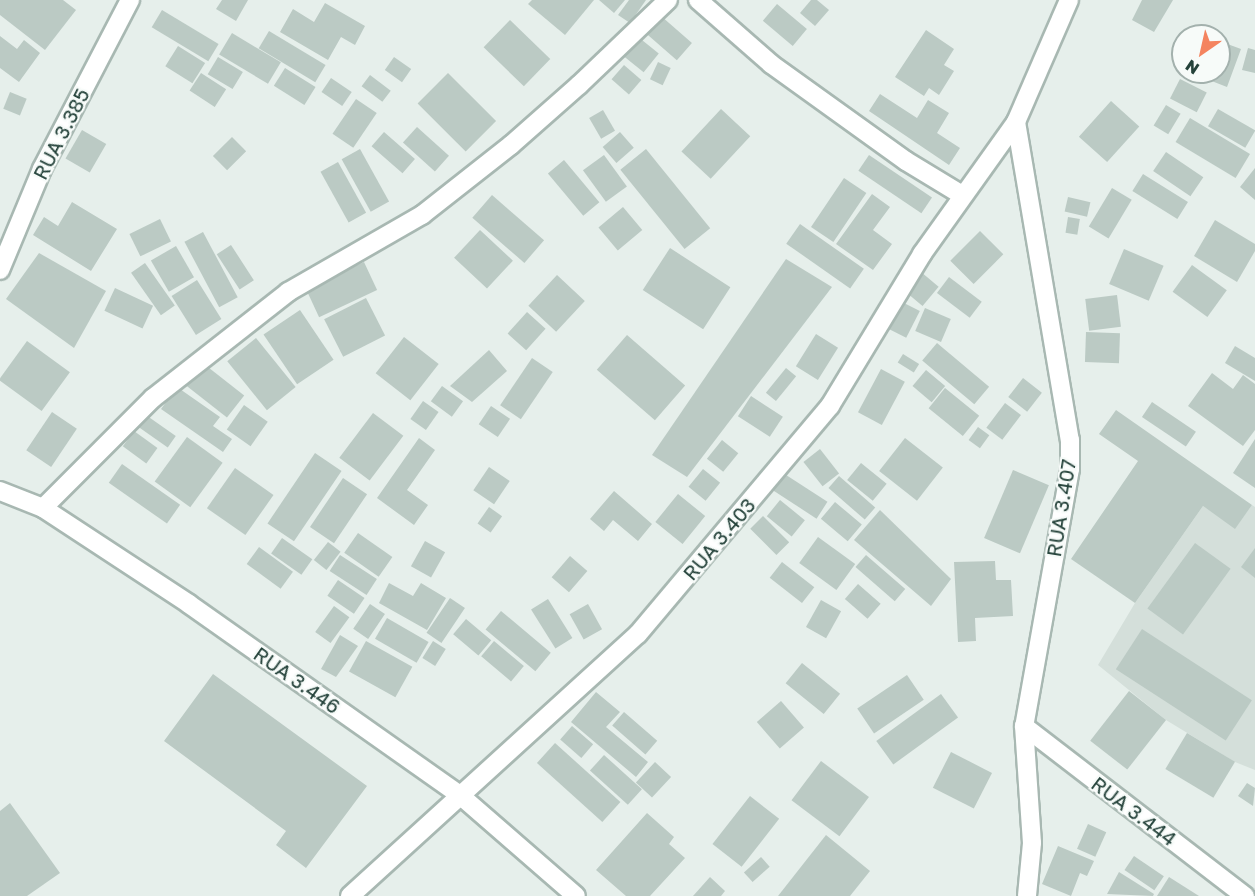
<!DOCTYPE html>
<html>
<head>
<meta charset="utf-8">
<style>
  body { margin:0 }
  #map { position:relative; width:1255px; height:896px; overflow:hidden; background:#e6efeb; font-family:"Golos Text",sans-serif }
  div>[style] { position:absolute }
  .built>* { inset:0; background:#d4dfda }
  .building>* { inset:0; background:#bbcac4; transform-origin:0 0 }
  .roads { filter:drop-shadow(2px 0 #a8b8b2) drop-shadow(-2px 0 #a8b8b2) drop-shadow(0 2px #a8b8b2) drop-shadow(0 -2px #a8b8b2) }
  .minor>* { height:18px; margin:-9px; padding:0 9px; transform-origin:9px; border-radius:9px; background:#fff }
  span { translate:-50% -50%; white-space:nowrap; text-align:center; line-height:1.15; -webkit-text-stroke:4.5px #f7fbf9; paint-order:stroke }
  .street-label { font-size:20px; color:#24423a }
  .north { position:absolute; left:1171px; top:24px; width:60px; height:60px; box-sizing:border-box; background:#f7fbf9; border:2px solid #a3b1ad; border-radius:50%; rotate:214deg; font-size:16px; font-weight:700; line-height:24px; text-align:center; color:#24423a }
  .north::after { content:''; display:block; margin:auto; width:21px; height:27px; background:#f4845f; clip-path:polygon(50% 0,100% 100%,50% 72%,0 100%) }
</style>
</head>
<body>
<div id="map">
  <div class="built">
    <i style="clip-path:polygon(1252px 505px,1255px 507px,1255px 770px,1235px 762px,1166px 720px,1098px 665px,1135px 603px,1203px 506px,1235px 528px)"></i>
  </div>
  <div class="building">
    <i style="clip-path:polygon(0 0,63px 0,76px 10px,45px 50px,0 15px)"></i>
    <i style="clip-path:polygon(222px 0,248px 0,236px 21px,216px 9px)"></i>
    <i style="clip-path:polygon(532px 0,594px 0,565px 35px,528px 4px)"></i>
    <i style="clip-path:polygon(599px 0,625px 0,614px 13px)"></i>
    <i style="clip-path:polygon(629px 0,646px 0,630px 23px,618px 15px)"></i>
    <i style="clip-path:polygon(811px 0,817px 0,829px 10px,815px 26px,800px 13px)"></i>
    <i style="clip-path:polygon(1142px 0,1173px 0,1154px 32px,1132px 20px)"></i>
    <i style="clip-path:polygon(325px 3px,365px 26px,355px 45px,341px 37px,328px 60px,280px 32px,293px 9px,314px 22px)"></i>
    <i style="left:777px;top:4px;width:39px;height:22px;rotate:40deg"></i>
    <i style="left:162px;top:10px;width:66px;height:20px;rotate:31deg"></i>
    <i style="left:661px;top:16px;width:41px;height:23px;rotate:41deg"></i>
    <i style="left:510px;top:20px;width:56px;height:38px;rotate:44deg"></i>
    <i style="clip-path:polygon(926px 30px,954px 49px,944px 65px,954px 71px,939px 95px,929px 88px,924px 96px,895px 77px)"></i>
    <i style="left:269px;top:31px;width:66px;height:20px;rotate:31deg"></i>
    <i style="left:232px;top:33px;width:57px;height:25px;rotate:31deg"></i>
    <i style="clip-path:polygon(0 36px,17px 49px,24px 40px,40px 53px,19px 82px,0 68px)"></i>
    <i style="left:637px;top:36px;width:28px;height:24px;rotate:39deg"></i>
    <i style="clip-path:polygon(1222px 42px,1241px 49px,1227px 87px,1209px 80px,1211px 72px,1219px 72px,1219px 51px)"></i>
    <i style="left:178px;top:46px;width:32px;height:24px;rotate:32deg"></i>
    <i style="clip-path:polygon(1248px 48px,1255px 50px,1255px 73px,1242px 70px)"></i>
    <i style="left:218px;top:57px;width:29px;height:20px;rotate:31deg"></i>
    <i style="left:394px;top:57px;width:21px;height:16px;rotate:35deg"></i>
    <i style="left:658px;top:62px;width:14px;height:19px;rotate:25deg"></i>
    <i style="left:624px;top:65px;width:23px;height:19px;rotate:41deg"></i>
    <i style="left:285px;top:68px;width:36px;height:21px;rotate:32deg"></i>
    <i style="clip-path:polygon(1183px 72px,1208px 72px,1203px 83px)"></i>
    <i style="left:201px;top:73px;width:30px;height:21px;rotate:33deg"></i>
    <i style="left:448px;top:73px;width:68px;height:43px;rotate:45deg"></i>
    <i style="left:370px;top:75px;width:26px;height:14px;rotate:37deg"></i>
    <i style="left:331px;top:78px;width:25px;height:17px;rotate:34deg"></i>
    <i style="left:1180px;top:79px;width:30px;height:22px;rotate:27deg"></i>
    <i style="left:10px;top:92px;width:18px;height:18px;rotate:22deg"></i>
    <i style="clip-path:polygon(880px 94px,917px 118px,928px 100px,949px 113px,937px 133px,960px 148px,949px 165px,869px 111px)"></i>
    <i style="left:356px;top:99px;width:25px;height:42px;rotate:34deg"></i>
    <i style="left:1111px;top:101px;width:38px;height:48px;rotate:42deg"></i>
    <i style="left:1166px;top:105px;width:17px;height:24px;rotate:31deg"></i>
    <i style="left:721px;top:109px;width:40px;height:58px;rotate:43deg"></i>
    <i style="left:1218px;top:109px;width:43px;height:20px;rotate:30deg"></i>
    <i style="left:603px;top:110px;width:24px;height:16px;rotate:60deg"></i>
    <i style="left:1190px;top:118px;width:70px;height:28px;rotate:31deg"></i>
    <i style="left:417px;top:127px;width:43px;height:21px;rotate:42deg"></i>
    <i style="left:82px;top:130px;width:28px;height:33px;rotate:30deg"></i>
    <i style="left:384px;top:132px;width:41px;height:19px;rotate:41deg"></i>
    <i style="left:620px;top:132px;width:21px;height:23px;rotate:49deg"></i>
    <i style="left:232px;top:137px;width:20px;height:27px;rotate:45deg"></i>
    <i style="left:360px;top:149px;width:60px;height:21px;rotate:61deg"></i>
    <i style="left:646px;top:149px;width:102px;height:33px;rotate:51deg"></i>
    <i style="left:1166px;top:152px;width:45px;height:23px;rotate:34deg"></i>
    <i style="left:604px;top:155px;width:39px;height:26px;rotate:54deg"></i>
    <i style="left:869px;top:155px;width:76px;height:19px;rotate:34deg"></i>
    <i style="left:564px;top:160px;width:55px;height:21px;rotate:50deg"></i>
    <i style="left:338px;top:162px;width:58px;height:20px;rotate:61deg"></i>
    <i style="clip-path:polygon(1255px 168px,1255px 200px,1240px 187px)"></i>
    <i style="left:1143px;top:174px;width:53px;height:20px;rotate:32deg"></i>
    <i style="left:844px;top:178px;width:27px;height:59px;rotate:34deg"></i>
    <i style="left:1112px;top:188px;width:23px;height:45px;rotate:31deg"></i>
    <i style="clip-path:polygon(872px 194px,890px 207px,873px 230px,892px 244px,873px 270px,836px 244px)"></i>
    <i style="left:492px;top:195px;width:69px;height:30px;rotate:41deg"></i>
    <i style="left:1068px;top:197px;width:23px;height:15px;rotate:13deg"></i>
    <i style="clip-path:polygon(72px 202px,117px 229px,91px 271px,33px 235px,44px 217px,58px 226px)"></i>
    <i style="left:623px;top:207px;width:30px;height:32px;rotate:50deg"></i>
    <i style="left:1068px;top:217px;width:12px;height:16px;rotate:9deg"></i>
    <i style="left:160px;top:219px;width:25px;height:34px;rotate:64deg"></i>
    <i style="clip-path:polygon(1215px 220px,1255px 244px,1255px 251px,1237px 282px,1194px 256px)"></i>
    <i style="left:800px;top:224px;width:78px;height:24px;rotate:35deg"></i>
    <i style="left:480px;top:230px;width:45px;height:38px;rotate:43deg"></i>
    <i style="left:980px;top:231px;width:33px;height:42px;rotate:45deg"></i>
    <i style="left:203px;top:232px;width:74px;height:21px;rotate:62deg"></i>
    <i style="left:231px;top:245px;width:42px;height:17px;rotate:57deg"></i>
    <i style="left:176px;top:246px;width:36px;height:29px;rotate:60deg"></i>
    <i style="left:670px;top:248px;width:72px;height:50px;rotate:33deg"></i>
    <i style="left:1124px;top:249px;width:43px;height:38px;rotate:23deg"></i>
    <i style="clip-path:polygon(39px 253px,106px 291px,74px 348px,6px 299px)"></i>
    <i style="clip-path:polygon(786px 259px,832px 287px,687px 477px,652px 455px)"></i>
    <i style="left:364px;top:262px;width:31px;height:64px;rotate:65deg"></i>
    <i style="left:145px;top:263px;width:52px;height:17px;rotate:55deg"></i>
    <i style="left:1192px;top:265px;width:43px;height:33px;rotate:36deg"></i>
    <i style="left:921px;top:272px;width:23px;height:25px;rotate:40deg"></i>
    <i style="left:557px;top:275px;width:38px;height:42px;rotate:43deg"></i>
    <i style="left:949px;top:277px;width:41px;height:20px;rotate:37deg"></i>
    <i style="left:197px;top:280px;width:46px;height:30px;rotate:58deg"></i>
    <i style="left:115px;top:288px;width:42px;height:25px;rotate:25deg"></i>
    <i style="left:1117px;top:295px;width:32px;height:32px;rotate:83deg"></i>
    <i style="left:366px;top:298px;width:42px;height:47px;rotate:63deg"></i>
    <i style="left:902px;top:302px;width:20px;height:30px;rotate:27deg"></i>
    <i style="left:925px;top:308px;width:28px;height:25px;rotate:23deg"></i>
    <i style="left:300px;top:310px;width:60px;height:44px;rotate:56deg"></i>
    <i style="left:527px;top:312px;width:25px;height:29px;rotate:42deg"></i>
    <i style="left:1086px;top:332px;width:34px;height:30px;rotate:2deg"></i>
    <i style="left:816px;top:334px;width:26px;height:38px;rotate:32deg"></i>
    <i style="left:627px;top:335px;width:77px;height:46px;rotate:41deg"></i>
    <i style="left:404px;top:337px;width:44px;height:46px;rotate:38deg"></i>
    <i style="left:256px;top:338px;width:63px;height:37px;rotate:51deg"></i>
    <i style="left:27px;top:341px;width:53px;height:48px;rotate:36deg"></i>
    <i style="left:937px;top:343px;width:68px;height:23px;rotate:40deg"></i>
    <i style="clip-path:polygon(1235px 346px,1255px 358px,1255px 381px,1225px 363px)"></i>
    <i style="clip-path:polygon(489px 350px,507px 371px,472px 402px,450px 386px)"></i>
    <i style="left:903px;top:354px;width:19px;height:10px;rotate:32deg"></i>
    <i style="left:532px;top:358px;width:25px;height:57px;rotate:34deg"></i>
    <i style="left:204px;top:364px;width:51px;height:28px;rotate:38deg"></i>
    <i style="left:786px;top:368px;width:13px;height:32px;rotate:39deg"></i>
    <i style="left:881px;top:369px;width:27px;height:49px;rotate:28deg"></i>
    <i style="left:926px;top:370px;width:25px;height:21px;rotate:40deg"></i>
    <i style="clip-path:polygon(1212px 373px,1233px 389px,1243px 375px,1255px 384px,1255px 430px,1243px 446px,1188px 406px)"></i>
    <i style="left:1023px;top:378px;width:24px;height:24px;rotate:38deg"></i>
    <i style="left:442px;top:386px;width:26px;height:19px;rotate:36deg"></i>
    <i style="clip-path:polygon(177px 387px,220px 417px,213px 426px,232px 439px,223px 452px,161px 409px)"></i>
    <i style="left:945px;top:388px;width:44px;height:26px;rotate:39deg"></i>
    <i style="left:751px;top:396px;width:38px;height:24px;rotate:33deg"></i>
    <i style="left:423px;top:401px;width:19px;height:22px;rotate:35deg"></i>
    <i style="left:1152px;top:402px;width:53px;height:18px;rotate:34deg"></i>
    <i style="left:1005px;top:403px;width:20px;height:31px;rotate:37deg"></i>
    <i style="left:244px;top:405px;width:29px;height:30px;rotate:35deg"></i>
    <i style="left:491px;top:406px;width:23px;height:22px;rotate:34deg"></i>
    <i style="clip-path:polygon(1116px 410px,1252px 505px,1235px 529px,1203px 506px,1135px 603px,1071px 559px,1138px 461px,1099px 434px)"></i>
    <i style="left:52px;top:412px;width:30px;height:46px;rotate:34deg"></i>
    <i style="left:143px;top:413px;width:40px;height:14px;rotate:35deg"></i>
    <i style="left:373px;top:413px;width:38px;height:56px;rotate:37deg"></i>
    <i style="left:978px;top:427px;width:14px;height:16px;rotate:36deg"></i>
    <i style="left:134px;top:431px;width:29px;height:19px;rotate:36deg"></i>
    <i style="left:187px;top:437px;width:44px;height:55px;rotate:36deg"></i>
    <i style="clip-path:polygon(419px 438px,435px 450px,407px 490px,428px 505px,414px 525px,377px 498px)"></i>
    <i style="left:905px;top:438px;width:48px;height:42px;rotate:38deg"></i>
    <i style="clip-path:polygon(1255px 439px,1255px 488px,1233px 473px)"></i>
    <i style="left:722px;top:440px;width:21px;height:24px;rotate:39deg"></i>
    <i style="left:820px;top:449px;width:31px;height:21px;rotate:52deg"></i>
    <i style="left:315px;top:453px;width:32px;height:85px;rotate:34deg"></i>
    <i style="left:861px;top:463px;width:33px;height:22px;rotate:39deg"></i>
    <i style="left:122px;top:464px;width:71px;height:23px;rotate:35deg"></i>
    <i style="left:489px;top:467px;width:25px;height:28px;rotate:34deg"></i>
    <i style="left:235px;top:468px;width:47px;height:49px;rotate:35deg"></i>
    <i style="left:703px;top:469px;width:22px;height:23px;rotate:39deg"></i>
    <i style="left:1013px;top:470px;width:39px;height:74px;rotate:23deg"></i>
    <i style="left:783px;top:473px;width:53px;height:20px;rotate:33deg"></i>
    <i style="left:839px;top:476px;width:48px;height:16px;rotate:41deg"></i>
    <i style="left:343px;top:478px;width:29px;height:59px;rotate:34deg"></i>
    <i style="clip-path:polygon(614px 491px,652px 524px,638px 541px,613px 520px,604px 531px,590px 519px)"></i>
    <i style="left:678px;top:494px;width:35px;height:36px;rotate:39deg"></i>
    <i style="left:780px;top:500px;width:32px;height:21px;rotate:39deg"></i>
    <i style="left:835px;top:502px;width:35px;height:22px;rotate:40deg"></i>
    <i style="left:489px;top:507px;width:16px;height:20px;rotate:35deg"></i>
    <i style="clip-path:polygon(880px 510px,951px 579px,931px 606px,854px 540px)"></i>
    <i style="left:763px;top:516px;width:37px;height:18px;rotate:45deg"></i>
    <i style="left:358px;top:533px;width:42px;height:24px;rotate:35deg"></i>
    <i style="left:818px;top:537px;width:46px;height:32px;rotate:36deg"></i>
    <i style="left:282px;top:538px;width:37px;height:19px;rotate:35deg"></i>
    <i style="left:425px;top:541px;width:23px;height:29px;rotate:29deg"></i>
    <i style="left:328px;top:542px;width:16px;height:23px;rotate:38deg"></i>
    <i style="left:1195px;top:543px;width:44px;height:81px;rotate:36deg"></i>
    <i style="left:259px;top:547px;width:42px;height:21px;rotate:36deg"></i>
    <i style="clip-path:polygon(1255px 548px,1255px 578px,1241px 567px)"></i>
    <i style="left:340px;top:555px;width:44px;height:19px;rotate:33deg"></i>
    <i style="left:866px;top:555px;width:52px;height:16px;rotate:41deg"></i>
    <i style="left:570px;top:556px;width:23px;height:28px;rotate:41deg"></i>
    <i style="clip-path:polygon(995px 561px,996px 580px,1011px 580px,1013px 616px,975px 618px,976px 641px,958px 642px,954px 562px)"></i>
    <i style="left:782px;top:562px;width:41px;height:20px;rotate:38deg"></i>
    <i style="left:338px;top:580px;width:32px;height:19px;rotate:34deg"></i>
    <i style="clip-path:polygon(389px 583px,413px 596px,421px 583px,446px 598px,427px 630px,379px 603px)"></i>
    <i style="left:858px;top:584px;width:30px;height:20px;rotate:41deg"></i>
    <i style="left:450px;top:598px;width:18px;height:42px;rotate:34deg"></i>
    <i style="left:548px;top:599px;width:46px;height:20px;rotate:58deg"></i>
    <i style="left:821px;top:600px;width:23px;height:31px;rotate:29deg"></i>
    <i style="left:370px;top:604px;width:18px;height:30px;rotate:34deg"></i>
    <i style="left:588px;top:604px;width:29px;height:21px;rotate:61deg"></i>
    <i style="left:334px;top:606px;width:19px;height:32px;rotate:36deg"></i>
    <i style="left:501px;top:611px;width:65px;height:24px;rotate:40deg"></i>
    <i style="left:387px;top:618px;width:48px;height:24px;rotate:30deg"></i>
    <i style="left:466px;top:619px;width:33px;height:20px;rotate:40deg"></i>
    <i style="left:1142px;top:629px;width:131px;height:48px;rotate:33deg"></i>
    <i style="clip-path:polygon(340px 635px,358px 646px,336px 677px,321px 669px)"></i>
    <i style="left:366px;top:641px;width:53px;height:35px;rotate:29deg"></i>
    <i style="left:433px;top:641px;width:15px;height:20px;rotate:32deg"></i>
    <i style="left:494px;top:641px;width:39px;height:20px;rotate:40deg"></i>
    <i style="left:802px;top:663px;width:49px;height:26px;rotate:39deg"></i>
    <i style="clip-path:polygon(213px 674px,367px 786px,306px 868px,276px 845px,286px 831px,164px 741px)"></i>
    <i style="left:907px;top:675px;width:30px;height:60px;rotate:56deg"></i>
    <i style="left:1129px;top:691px;width:47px;height:63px;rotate:38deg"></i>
    <i style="clip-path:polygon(596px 692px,620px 712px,606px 727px,648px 762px,636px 777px,571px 722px)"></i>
    <i style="left:941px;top:694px;width:29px;height:80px;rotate:54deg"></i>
    <i style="left:781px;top:701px;width:35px;height:32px;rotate:49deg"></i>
    <i style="left:624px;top:712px;width:44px;height:18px;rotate:41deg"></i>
    <i style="left:572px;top:726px;width:28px;height:18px;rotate:41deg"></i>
    <i style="left:1187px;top:733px;width:56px;height:42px;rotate:31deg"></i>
    <i style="left:555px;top:743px;width:88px;height:27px;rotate:42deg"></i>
    <i style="left:951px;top:752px;width:46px;height:40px;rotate:27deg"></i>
    <i style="left:604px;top:755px;width:51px;height:21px;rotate:42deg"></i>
    <i style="left:821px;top:761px;width:60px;height:49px;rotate:37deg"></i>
    <i style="left:655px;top:762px;width:22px;height:28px;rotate:43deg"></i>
    <i style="clip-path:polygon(1247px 783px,1255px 788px,1253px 806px,1238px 796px)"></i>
    <i style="left:750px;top:796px;width:37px;height:61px;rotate:38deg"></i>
    <i style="clip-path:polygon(10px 803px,60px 873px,27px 896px,0 896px,0 811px)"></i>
    <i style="clip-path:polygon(647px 813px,674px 837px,669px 844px,685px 858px,650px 896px,626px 896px,596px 870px)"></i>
    <i style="left:1088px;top:824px;width:20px;height:27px;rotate:24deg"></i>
    <i style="clip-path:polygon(826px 835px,870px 871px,850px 896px,778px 896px)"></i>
    <i style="clip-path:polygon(1058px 846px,1094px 861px,1087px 876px,1080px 873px,1071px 896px,1042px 884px)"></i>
    <i style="left:1134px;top:856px;width:36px;height:17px;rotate:34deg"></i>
    <i style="left:761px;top:857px;width:13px;height:23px;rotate:48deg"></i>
    <i style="clip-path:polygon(1119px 872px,1154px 894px,1153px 896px,1107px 894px)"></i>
    <i style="clip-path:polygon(710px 877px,725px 891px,721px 896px,693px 896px)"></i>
    <i style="clip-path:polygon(1169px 877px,1199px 896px,1157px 896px)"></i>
  </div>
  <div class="roads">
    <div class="minor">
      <i style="left:698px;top:0;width:97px;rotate:41.2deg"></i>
      <i style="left:771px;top:64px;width:166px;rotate:35.7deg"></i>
      <i style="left:906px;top:161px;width:66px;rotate:31.3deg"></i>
      <i style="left:1016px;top:122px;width:323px;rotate:80.4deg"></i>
      <i style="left:1070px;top:440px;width:29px;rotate:90deg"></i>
      <i style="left:1070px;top:469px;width:261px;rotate:100.1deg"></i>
      <i style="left:1024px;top:726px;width:117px;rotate:86.1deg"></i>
      <i style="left:1032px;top:843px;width:53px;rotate:95.4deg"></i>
      <i style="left:0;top:270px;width:109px;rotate:-67.4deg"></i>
      <i style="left:42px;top:169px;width:191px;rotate:-62.5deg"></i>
      <i style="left:0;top:491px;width:46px;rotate:21.6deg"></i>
      <i style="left:43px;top:508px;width:175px;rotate:33.3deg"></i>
      <i style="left:189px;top:604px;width:333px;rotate:35.2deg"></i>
      <i style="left:461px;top:796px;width:152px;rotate:41deg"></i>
      <i style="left:43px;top:508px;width:156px;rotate:-45deg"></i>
      <i style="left:153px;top:398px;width:172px;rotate:-38.1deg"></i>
      <i style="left:288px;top:292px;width:155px;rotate:-29.9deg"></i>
      <i style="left:422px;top:215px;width:113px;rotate:-38.2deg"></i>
      <i style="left:511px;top:145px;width:91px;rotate:-41.4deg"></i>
      <i style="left:579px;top:85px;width:123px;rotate:-43.7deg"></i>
      <i style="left:1024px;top:726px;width:279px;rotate:37.6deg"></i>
      <i style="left:350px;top:896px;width:389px;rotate:-42.3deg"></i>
      <i style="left:638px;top:634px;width:298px;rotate:-49.9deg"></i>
      <i style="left:830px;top:406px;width:178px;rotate:-58.8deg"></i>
      <i style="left:922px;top:254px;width:162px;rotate:-54.5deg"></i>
      <i style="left:1016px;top:122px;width:133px;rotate:-66.5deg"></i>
    </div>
  </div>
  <div class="street-label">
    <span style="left:61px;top:134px;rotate:-63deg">RUA 3.385</span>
    <span style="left:1061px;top:508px;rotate:-81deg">RUA 3.407</span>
    <span style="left:719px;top:539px;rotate:-50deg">RUA 3.403</span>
    <span style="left:297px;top:680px;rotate:35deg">RUA 3.446</span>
    <span style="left:1134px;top:811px;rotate:37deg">RUA 3.444</span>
  </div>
  <div class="north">N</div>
</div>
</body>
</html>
